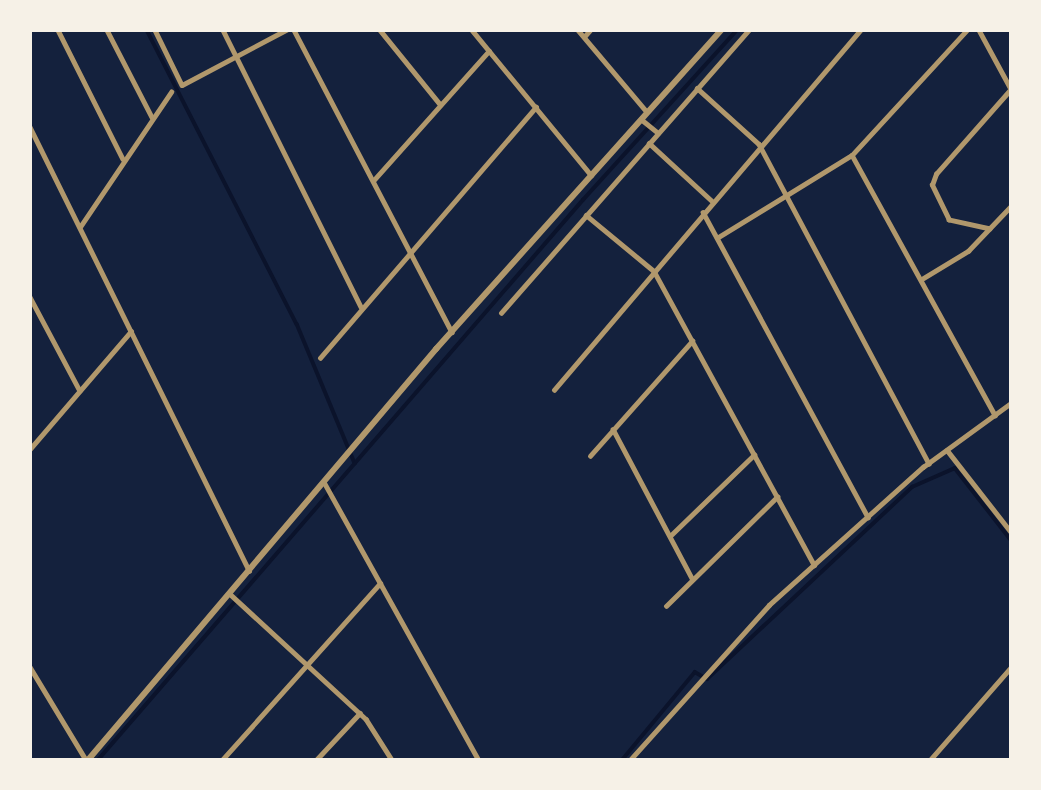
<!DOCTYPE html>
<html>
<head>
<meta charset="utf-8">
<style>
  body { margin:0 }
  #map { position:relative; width:1041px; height:790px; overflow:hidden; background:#14213d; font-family:"Playfair Display",serif }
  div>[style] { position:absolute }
  .stream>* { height:3.5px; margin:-1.75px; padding:0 1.75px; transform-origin:1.75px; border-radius:1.75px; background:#0b132b }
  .minor>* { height:4.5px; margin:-2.25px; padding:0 2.25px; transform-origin:2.25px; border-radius:2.25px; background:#b1986c }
  .tertiary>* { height:6px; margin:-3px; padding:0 3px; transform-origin:3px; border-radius:3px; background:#b1986c }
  span { translate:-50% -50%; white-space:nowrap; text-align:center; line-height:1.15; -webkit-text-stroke:5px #f6f1e7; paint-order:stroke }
  .frame { position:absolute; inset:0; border:32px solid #f6f1e7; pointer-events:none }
</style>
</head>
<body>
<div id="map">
  <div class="stream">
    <i style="left:147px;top:30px;width:330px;rotate:63deg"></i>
    <i style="left:297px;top:324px;width:151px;rotate:67.4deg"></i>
    <i style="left:98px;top:760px;width:741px;rotate:-49.11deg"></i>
    <i style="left:583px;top:200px;width:229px;rotate:-47.8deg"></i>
    <i style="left:622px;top:760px;width:114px;rotate:-50.3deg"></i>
    <i style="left:695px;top:672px;width:14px;rotate:30deg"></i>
    <i style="left:707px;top:679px;width:281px;rotate:-43.1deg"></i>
    <i style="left:912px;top:487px;width:47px;rotate:-23.8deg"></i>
    <i style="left:955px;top:468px;width:91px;rotate:52.1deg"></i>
  </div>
  <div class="minor">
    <i style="left:58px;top:30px;width:144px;rotate:63.3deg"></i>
    <i style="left:107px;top:30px;width:98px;rotate:62.7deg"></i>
    <i style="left:155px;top:30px;width:61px;rotate:63.9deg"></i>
    <i style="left:182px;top:85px;width:118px;rotate:-27.9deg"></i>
    <i style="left:223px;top:30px;width:309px;rotate:63.5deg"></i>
    <i style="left:294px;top:30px;width:341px;rotate:62.4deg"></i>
    <i style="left:380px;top:30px;width:95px;rotate:51deg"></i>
    <i style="left:472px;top:30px;width:188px;rotate:50.6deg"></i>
    <i style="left:578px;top:30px;width:107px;rotate:49.9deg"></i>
    <i style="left:979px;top:30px;width:67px;rotate:61.5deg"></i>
    <i style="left:584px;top:37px;width:9px;rotate:-49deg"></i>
    <i style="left:697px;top:88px;width:84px;rotate:42.1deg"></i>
    <i style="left:759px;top:144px;width:362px;rotate:62deg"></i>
    <i style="left:641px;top:119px;width:22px;rotate:39deg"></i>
    <i style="left:30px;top:127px;width:495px;rotate:63.7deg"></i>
    <i style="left:649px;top:143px;width:86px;rotate:42.6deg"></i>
    <i style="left:852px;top:155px;width:297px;rotate:61.2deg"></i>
    <i style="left:373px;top:181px;width:174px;rotate:-48.3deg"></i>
    <i style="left:703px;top:212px;width:347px;rotate:61.6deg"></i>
    <i style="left:586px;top:215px;width:88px;rotate:39.5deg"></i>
    <i style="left:654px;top:271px;width:335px;rotate:61.4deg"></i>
    <i style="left:80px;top:227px;width:163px;rotate:-56deg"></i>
    <i style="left:990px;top:229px;width:42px;rotate:-167.6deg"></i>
    <i style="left:949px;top:220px;width:39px;rotate:-116deg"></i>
    <i style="left:932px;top:185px;width:12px;rotate:-70deg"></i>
    <i style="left:936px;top:174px;width:113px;rotate:-48.6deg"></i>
    <i style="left:717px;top:238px;width:158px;rotate:-31.6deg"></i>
    <i style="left:852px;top:155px;width:170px;rotate:-47.4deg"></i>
    <i style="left:922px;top:279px;width:54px;rotate:-31.3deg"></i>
    <i style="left:968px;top:251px;width:62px;rotate:-46.3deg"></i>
    <i style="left:30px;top:297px;width:106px;rotate:62deg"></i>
    <i style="left:501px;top:313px;width:376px;rotate:-48.8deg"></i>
    <i style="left:320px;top:358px;width:331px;rotate:-49.3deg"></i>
    <i style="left:554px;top:390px;width:472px;rotate:-49.6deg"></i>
    <i style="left:613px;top:429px;width:169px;rotate:62.1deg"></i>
    <i style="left:30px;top:449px;width:155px;rotate:-49.4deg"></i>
    <i style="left:947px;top:450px;width:104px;rotate:52deg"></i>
    <i style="left:590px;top:456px;width:154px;rotate:-48.4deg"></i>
    <i style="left:324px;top:482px;width:318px;rotate:60.9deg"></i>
    <i style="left:670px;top:536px;width:117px;rotate:-44deg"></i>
    <i style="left:230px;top:594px;width:185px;rotate:42.6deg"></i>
    <i style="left:366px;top:719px;width:49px;rotate:57.6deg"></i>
    <i style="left:666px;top:606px;width:156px;rotate:-44.5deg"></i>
    <i style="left:30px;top:667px;width:109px;rotate:58.9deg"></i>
    <i style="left:222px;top:760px;width:237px;rotate:-48.2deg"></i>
    <i style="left:316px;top:760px;width:64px;rotate:-46.9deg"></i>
    <i style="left:630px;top:760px;width:208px;rotate:-48.1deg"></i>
    <i style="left:769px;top:605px;width:207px;rotate:-41.9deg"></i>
    <i style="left:923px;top:467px;width:109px;rotate:-36deg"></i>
    <i style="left:930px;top:760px;width:123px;rotate:-48.9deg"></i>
  </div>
  <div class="tertiary">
    <i style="left:88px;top:760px;width:539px;rotate:-49.74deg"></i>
    <i style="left:436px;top:349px;width:428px;rotate:-48.2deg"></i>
  </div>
  <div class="frame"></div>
</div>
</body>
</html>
